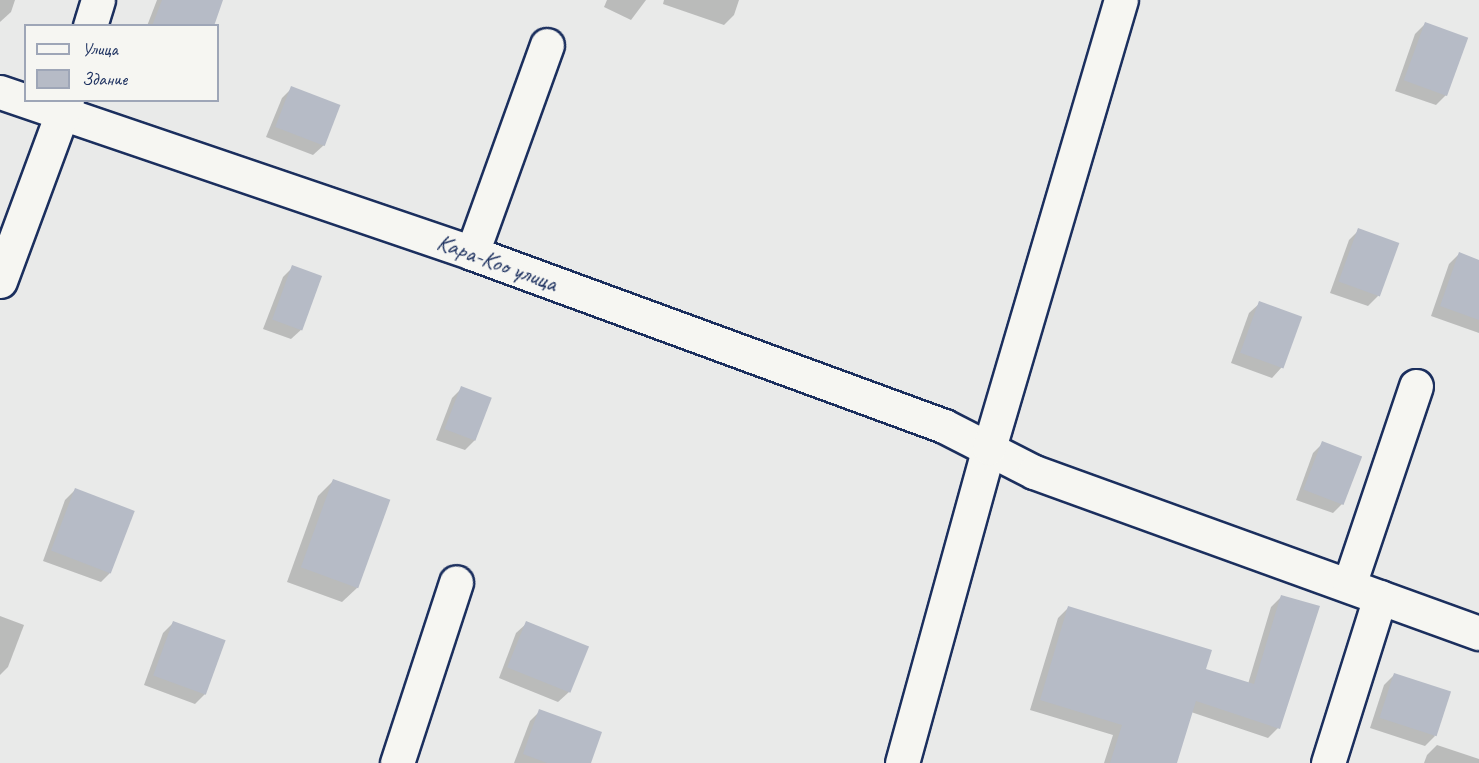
<!DOCTYPE html>
<html>
<head>
<meta charset="utf-8">
<style>
  body { margin:0 }
  #map { position:relative; width:1479px; height:763px; overflow:hidden; background:#e9eae9; font-family:Caveat,sans-serif }
  div>[style] { position:absolute }
  .shadow>* { inset:0; background:#0003 }
  .building>* { inset:0; background:#b6bbc6; transform-origin:0 0 }
  .roads { filter:drop-shadow(2px 0 #1b2f5e) drop-shadow(-2px 0 #1b2f5e) drop-shadow(0 2px #1b2f5e) drop-shadow(0 -2px #1b2f5e) }
  .street>* { height:33px; margin:-16.5px; padding:0 16.5px; transform-origin:16.5px; border-radius:16.5px; background:#f6f6f2 }
  .secondary>* { height:33px; margin:-16.5px; padding:0 16.5px; transform-origin:16.5px; border-radius:16.5px; background:#f6f6f2 }
  span { translate:-50% -50%; white-space:nowrap; text-align:center; line-height:1.15; -webkit-text-stroke:4.5px #f6f6f2; paint-order:stroke }
  .street-label { font-size:24px; color:#1b2f5e }
  .legend { position:absolute; left:24px; top:24px; width:195px; height:78px; box-sizing:border-box; background:#f6f6f2; border:2px solid #9ea6b7; margin:0; padding:8px 10px; list-style:none; font-size:18px; color:#1b2f5e }
  .legend li { display:flex; align-items:center; gap:12px; height:30px }
  .legend b { width:30px; border:2px solid #9ea6b7 }
</style>
</head>
<body>
<div id="map">
  <div class="shadow">
    <i style="clip-path:polygon(0 0,15px 0,11px 12px,0 22px)"></i>
    <i style="clip-path:polygon(157px 0,220px 0,212px 26px,147px 26px)"></i>
    <i style="clip-path:polygon(607px 0,646px 0,631px 20px,604px 7px)"></i>
    <i style="clip-path:polygon(664px 0,739px 0,734px 15px,724px 25px,663px 4px)"></i>
    <i style="clip-path:polygon(1425px 24px,1446px 95px,1436px 105px,1395px 91px,1415px 34px)"></i>
    <i style="clip-path:polygon(292px 88px,324px 145px,313px 155px,266px 137px,282px 98px)"></i>
    <i style="clip-path:polygon(1359px 230px,1378px 296px,1368px 306px,1330px 293px,1349px 240px)"></i>
    <i style="clip-path:polygon(1459px 254px,1479px 261px,1479px 333px,1431px 316px,1449px 264px)"></i>
    <i style="clip-path:polygon(293px 267px,302px 329px,291px 339px,263px 329px,283px 277px)"></i>
    <i style="clip-path:polygon(1260px 303px,1282px 367px,1272px 378px,1231px 363px,1249px 313px)"></i>
    <i style="clip-path:polygon(462px 388px,475px 440px,465px 450px,436px 440px,452px 398px)"></i>
    <i style="clip-path:polygon(1323px 443px,1343px 503px,1333px 513px,1296px 500px,1313px 453px)"></i>
    <i style="clip-path:polygon(333px 481px,357px 588px,342px 602px,287px 582px,318px 496px)"></i>
    <i style="clip-path:polygon(75px 490px,111px 572px,101px 582px,43px 561px,65px 500px)"></i>
    <i style="clip-path:polygon(1281px 597px,1278px 728px,1268px 738px,1191px 712px,1167px 763px,1104px 763px,1113px 735px,1030px 710px,1058px 618px,1068px 608px,1204px 670px,1248px 684px,1271px 607px)"></i>
    <i style="clip-path:polygon(0 616px,24px 625px,8px 667px,0 675px)"></i>
    <i style="clip-path:polygon(173px 623px,205px 694px,195px 704px,144px 685px,163px 633px)"></i>
    <i style="clip-path:polygon(527px 623px,569px 692px,558px 702px,499px 678px,516px 633px)"></i>
    <i style="clip-path:polygon(1394px 675px,1435px 736px,1425px 746px,1370px 728px,1384px 685px)"></i>
    <i style="clip-path:polygon(540px 711px,590px 763px,514px 763px,530px 721px)"></i>
    <i style="clip-path:polygon(1437px 745px,1479px 759px,1479px 763px,1424px 763px,1427px 755px)"></i>
  </div>
  <div class="building">
    <i style="clip-path:polygon(162px 0,223px 0,214px 26px,152px 26px)"></i>
    <i style="left:1425px;top:22px;width:46px;height:62px;rotate:20deg"></i>
    <i style="left:291px;top:86px;width:53px;height:44px;rotate:21deg"></i>
    <i style="left:1358px;top:228px;width:44px;height:57px;rotate:20deg"></i>
    <i style="clip-path:polygon(1459px 252px,1479px 260px,1479px 320px,1440px 306px)"></i>
    <i style="left:292px;top:265px;width:32px;height:58px;rotate:20deg"></i>
    <i style="left:1259px;top:301px;width:46px;height:55px;rotate:20deg"></i>
    <i style="left:461px;top:386px;width:33px;height:46px;rotate:21deg"></i>
    <i style="left:1322px;top:441px;width:43px;height:52px;rotate:21deg"></i>
    <i style="left:333px;top:479px;width:61px;height:94px;rotate:20deg"></i>
    <i style="left:75px;top:488px;width:64px;height:67px;rotate:21deg"></i>
    <i style="clip-path:polygon(1281px 595px,1320px 606px,1280px 729px,1196px 701px,1177px 763px,1110px 763px,1122px 725px,1040px 700px,1068px 606px,1212px 650px,1206px 669px,1254px 684px)"></i>
    <i style="left:173px;top:621px;width:56px;height:58px;rotate:20deg"></i>
    <i style="left:526px;top:621px;width:68px;height:50px;rotate:22deg"></i>
    <i style="left:1394px;top:673px;width:60px;height:47px;rotate:18deg"></i>
    <i style="clip-path:polygon(539px 709px,602px 732px,591px 763px,547px 763px,523px 754px)"></i>
  </div>
  <div class="roads">
    <div class="street">
      <i style="left:90px;top:26px;width:27px;rotate:-73deg"></i>
      <i style="left:0;top:92px;width:499px;rotate:18.8deg"></i>
      <i style="left:472px;top:253px;width:503px;rotate:20.13deg"></i>
      <i style="left:944px;top:426px;width:101px;rotate:27.1deg"></i>
      <i style="left:1034px;top:472px;width:473px;rotate:19.9deg"></i>
      <i style="left:472px;top:253px;width:221px;rotate:-70.2deg"></i>
      <i style="left:0;top:281px;width:193px;rotate:-69.7deg"></i>
      <i style="left:1349px;top:585px;width:210px;rotate:-71.4deg"></i>
      <i style="left:397px;top:763px;width:190px;rotate:-71.9deg"></i>
      <i style="left:1328px;top:763px;width:174px;rotate:-72.6deg"></i>
    </div>
    <div class="secondary">
      <i style="left:902px;top:763px;width:327px;rotate:-74.6deg"></i>
      <i style="left:989px;top:448px;width:467px;rotate:-73.6deg"></i>
    </div>
  </div>
  <div class="street-label">
    <span style="left:497px;top:263px;rotate:20deg">Кара-Коо улица</span>
  </div>
  <ul class="legend">
  <li><b style="height:8px;background:#f6f6f2"></b>Улица</li>
  <li><b style="height:16px;background:#b6bbc6"></b>Здание</li>
  </ul>
</div>
</body>
</html>
